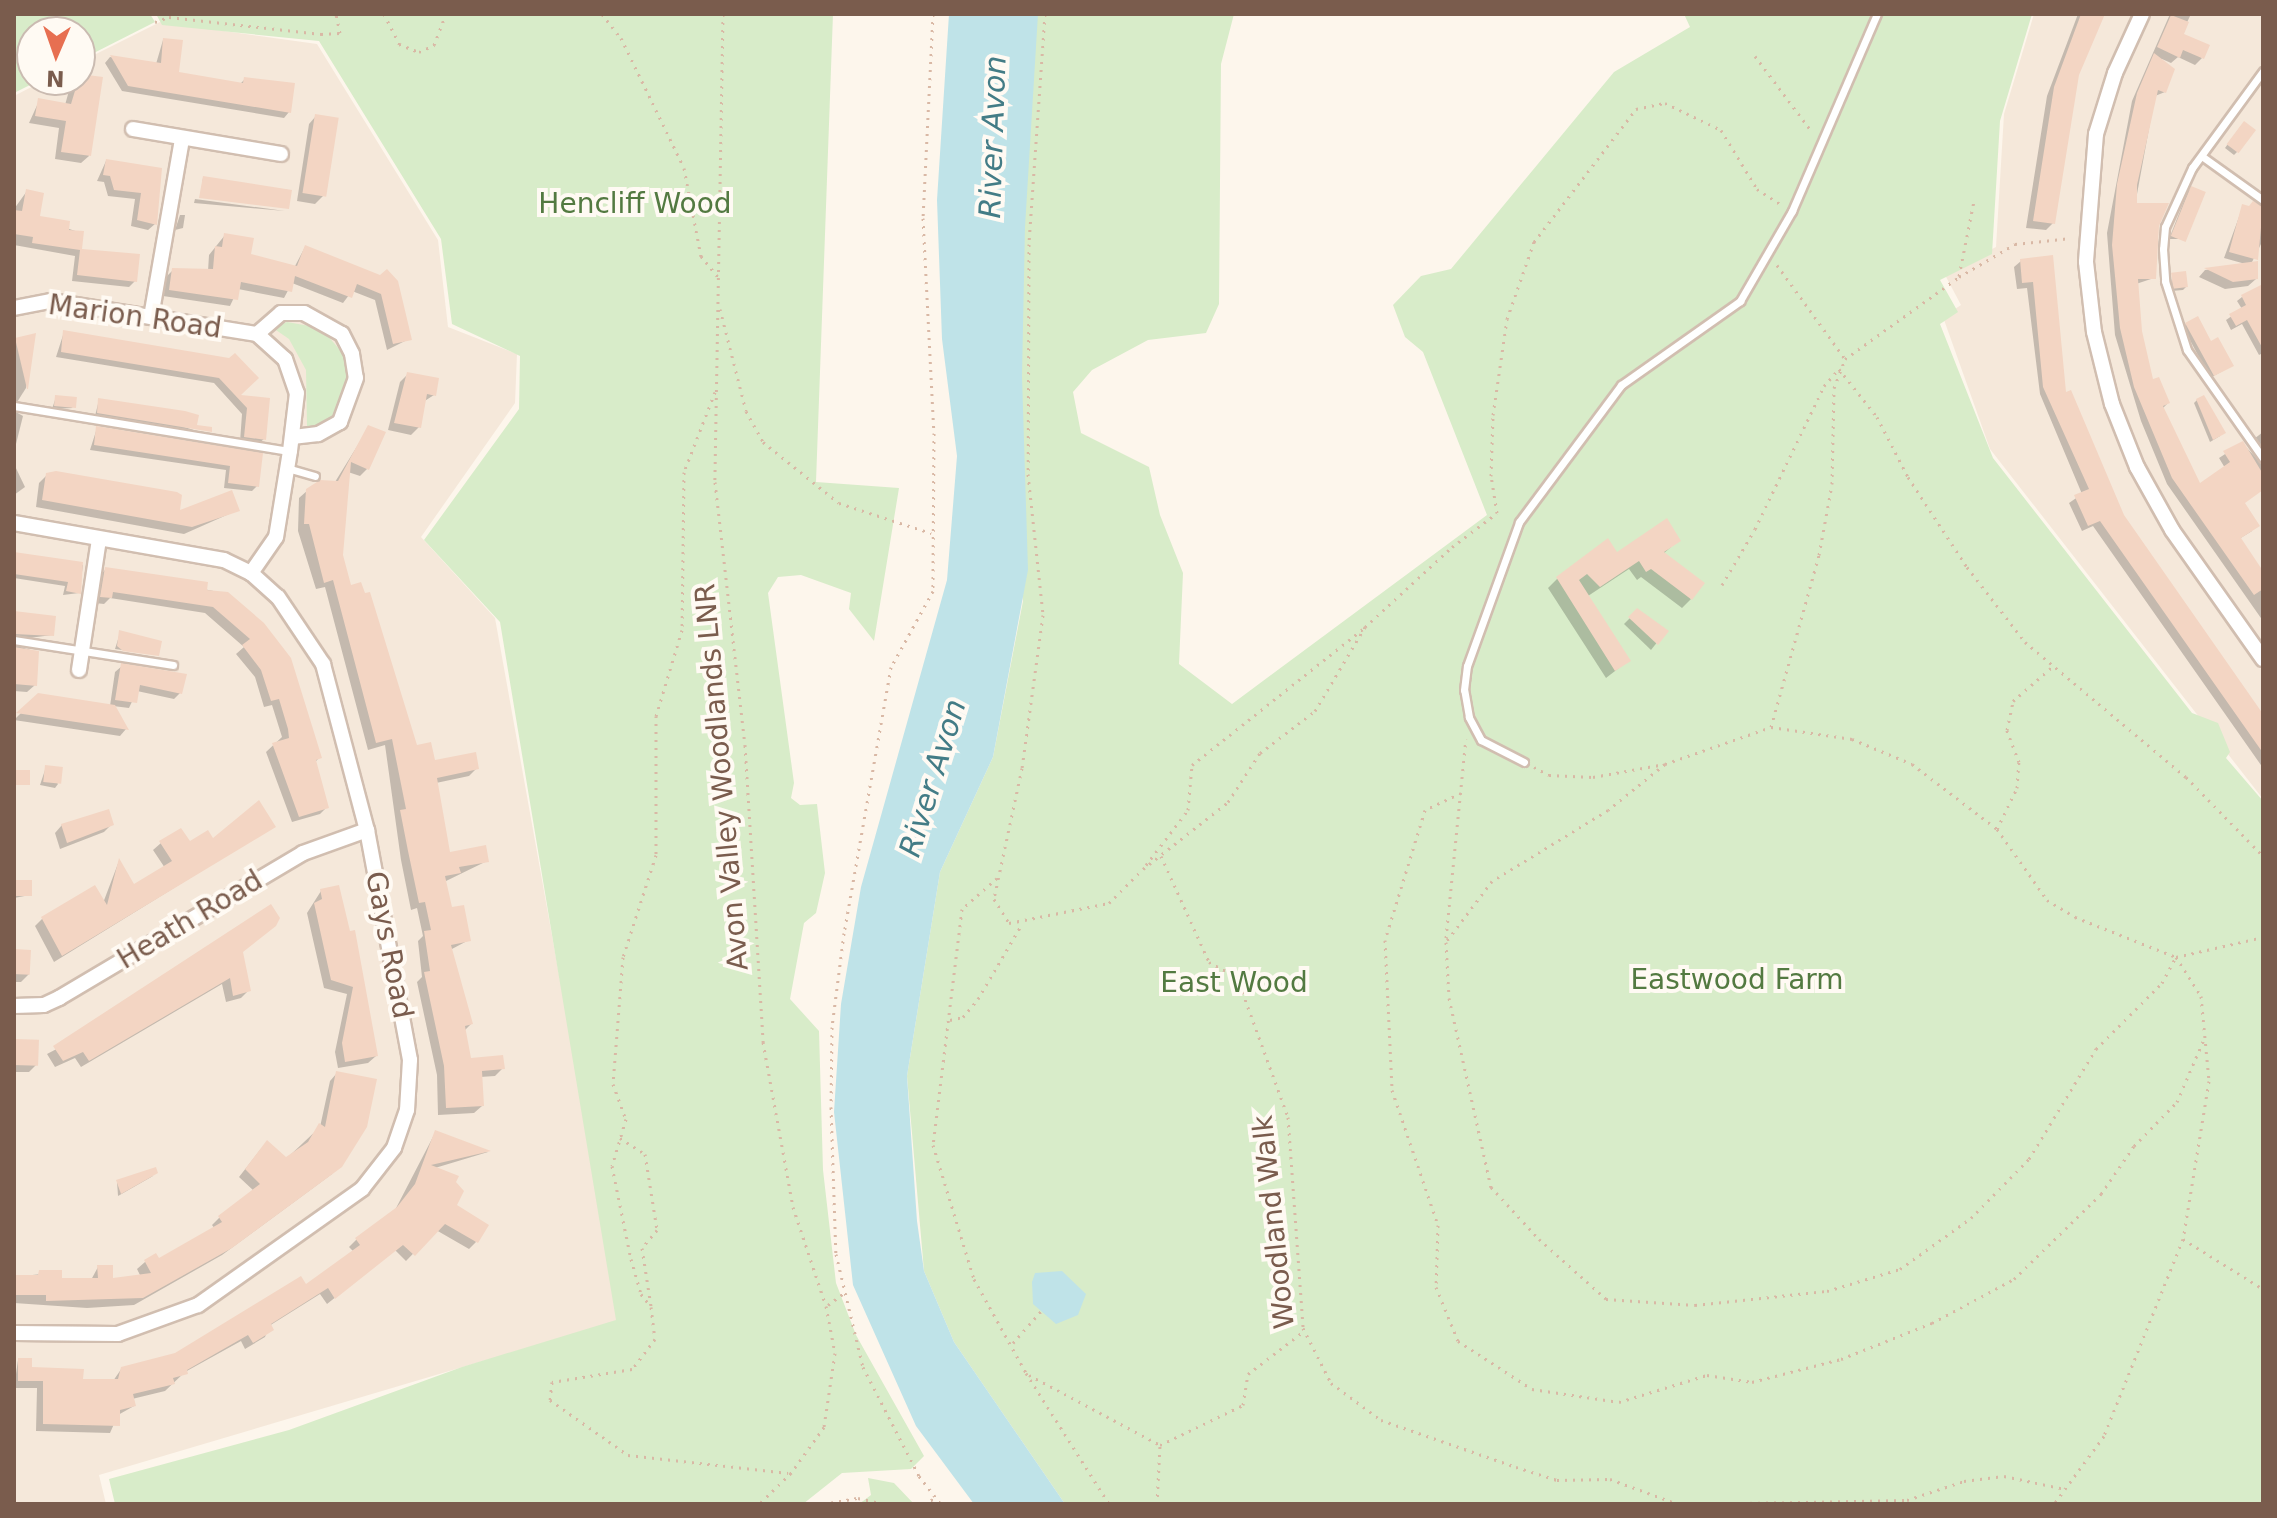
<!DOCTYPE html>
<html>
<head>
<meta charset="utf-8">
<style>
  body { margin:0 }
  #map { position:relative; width:2277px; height:1518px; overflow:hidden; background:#fdf6ec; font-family:"DejaVu Sans",sans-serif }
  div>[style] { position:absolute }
  .residential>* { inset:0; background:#f5e8da }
  .green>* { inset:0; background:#d8ecc9 }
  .water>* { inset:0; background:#bfe3e8 }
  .shadow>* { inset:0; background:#0003; transform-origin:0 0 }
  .building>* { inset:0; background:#f3d5c3; transform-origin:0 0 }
  .path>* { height:3px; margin-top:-1.5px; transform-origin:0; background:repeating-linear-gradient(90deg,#d9b8a5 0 2px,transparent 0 8px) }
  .roads { filter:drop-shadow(2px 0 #d1beb0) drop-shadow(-2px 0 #d1beb0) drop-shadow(0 2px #d1beb0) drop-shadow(0 -2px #d1beb0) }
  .service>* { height:7px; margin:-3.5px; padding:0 3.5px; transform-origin:3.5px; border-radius:3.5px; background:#fff }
  .minor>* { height:14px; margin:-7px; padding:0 7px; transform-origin:7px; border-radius:7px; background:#fff }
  span { translate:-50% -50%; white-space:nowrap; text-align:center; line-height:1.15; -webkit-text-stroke:8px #fffaf3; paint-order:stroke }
  .park-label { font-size:28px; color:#537a41 }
  .street-label { font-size:28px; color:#7a5c4d }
  .water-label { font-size:30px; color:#437c86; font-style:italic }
  .frame { position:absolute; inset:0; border:16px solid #7a5c4d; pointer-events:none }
  .north { position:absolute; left:16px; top:16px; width:80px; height:80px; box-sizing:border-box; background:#fffaf3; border:2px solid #cabbb1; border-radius:50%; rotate:182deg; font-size:22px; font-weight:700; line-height:32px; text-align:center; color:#7a5c4d }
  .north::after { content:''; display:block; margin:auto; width:28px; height:36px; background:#e76f51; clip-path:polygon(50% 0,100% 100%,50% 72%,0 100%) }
</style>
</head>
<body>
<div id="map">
  <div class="residential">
    <i style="clip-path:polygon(2034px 14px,2263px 14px,2263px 799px,1990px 449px,1943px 317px,1961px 305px,1944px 273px,1996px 247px,2004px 114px)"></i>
    <i style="clip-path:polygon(160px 22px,317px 44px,438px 240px,448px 327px,517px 354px,515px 403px,421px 537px,495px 618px,621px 1320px,99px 1475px,106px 1504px,14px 1504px,14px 96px,45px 80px,80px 80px,80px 62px)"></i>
  </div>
  <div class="green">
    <i style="clip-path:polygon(14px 14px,150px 14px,155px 22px,80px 60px,80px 32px,32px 32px,32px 80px,40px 80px,14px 93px)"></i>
    <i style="clip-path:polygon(156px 14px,833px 14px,816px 482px,899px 488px,874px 641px,849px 609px,851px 593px,801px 575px,778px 577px,768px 593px,794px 783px,791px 798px,800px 805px,817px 804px,825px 873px,816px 913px,804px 923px,790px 999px,819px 1031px,823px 1170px,836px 1283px,856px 1335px,924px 1456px,911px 1469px,842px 1473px,803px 1504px,115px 1504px,109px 1479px,289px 1430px,462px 1367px,616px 1320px,500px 622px,424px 540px,519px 409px,520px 356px,452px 324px,441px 239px,319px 41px,162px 25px)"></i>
    <i style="clip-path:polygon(1028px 14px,1234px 14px,1221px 64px,1219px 304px,1206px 333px,1148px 340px,1092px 370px,1073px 392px,1081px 433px,1149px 467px,1160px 515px,1183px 573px,1179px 664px,1232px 704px,1487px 515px,1423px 352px,1405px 337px,1393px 305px,1421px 276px,1451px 269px,1614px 72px,1690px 27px,1684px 14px,2032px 14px,2000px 121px,1992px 254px,1940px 280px,1958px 312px,1940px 324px,1993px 458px,2192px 713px,2218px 723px,2230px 752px,2226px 758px,2263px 801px,2263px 1504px,1065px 1504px,954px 1342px,924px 1271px,907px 1076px,940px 872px,993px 757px,1023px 601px,1015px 540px)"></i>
    <i style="clip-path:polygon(287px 322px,321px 328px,346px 357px,350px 379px,336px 416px,319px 427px,307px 426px,306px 370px,289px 339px,273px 328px)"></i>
    <i style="clip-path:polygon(868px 1478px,894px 1483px,914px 1504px,859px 1504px,871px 1495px)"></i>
  </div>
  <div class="water">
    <i style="clip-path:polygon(949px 14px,1038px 14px,1025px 227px,1022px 376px,1028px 570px,993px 757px,940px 872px,907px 1076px,917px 1221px,924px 1271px,954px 1342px,1065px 1504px,974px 1504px,916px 1426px,853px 1285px,834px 1112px,841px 1004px,861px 887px,947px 580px,957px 456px,942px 339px,937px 200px)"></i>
    <i style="clip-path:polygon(1062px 1271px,1086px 1294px,1078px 1315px,1056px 1324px,1033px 1304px,1032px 1282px,1035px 1273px)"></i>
  </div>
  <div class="shadow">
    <i style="clip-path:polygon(2078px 14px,2102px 14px,2077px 75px,2053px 223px,2046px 230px,2026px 228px,2047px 96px)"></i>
    <i style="clip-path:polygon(2170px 14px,2191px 14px,2181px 35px,2202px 58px,2195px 65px,2178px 57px,2171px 63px,2162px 59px,2165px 92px,2155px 96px,2135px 205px,2157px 226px,2154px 278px,2136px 284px,2140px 331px,2152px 381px,2168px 403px,2162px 409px,2200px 486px,2225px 468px,2219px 458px,2242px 443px,2263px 465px,2263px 489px,2243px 503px,2252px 531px,2239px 539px,2263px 574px,2263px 621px,2167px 484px,2141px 421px,2115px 335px,2107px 233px,2132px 101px)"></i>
    <i style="clip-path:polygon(163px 40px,176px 74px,240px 84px,245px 79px,289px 112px,284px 118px,122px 91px,105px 63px,110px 57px,156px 64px)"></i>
    <i style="clip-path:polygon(72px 80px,80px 80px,89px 156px,81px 163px,55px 159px,59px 128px,29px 123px,39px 101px,65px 105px)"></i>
    <i style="clip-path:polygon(316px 116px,323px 196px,315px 204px,297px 201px,309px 124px)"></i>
    <i style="clip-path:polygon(2241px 126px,2237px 152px,2234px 155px,2225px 148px)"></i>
    <i style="clip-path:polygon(106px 161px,159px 170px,155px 224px,148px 230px,131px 226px,135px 199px,108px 196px,104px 182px,97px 181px)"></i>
    <i style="left:203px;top:178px;width:88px;height:18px;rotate:8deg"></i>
    <i style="clip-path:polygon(2192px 188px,2185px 239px,2169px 239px,2188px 191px)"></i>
    <i style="clip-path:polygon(27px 191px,37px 218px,81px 233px,80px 250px,138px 256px,135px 281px,129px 287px,72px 281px,75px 256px,14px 245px,14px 209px)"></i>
    <i style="clip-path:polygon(195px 199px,285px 211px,194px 203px)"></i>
    <i style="clip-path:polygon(2243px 206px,2263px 206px,2263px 240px,2251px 264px,2256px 279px,2248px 286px,2225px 289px,2199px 277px,2205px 270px,2249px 265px,2224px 258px)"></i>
    <i style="clip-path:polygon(180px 215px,185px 215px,183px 228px,175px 230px)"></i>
    <i style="clip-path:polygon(225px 235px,249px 255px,294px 268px,305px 247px,380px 278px,409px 339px,387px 350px,375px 300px,352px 291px,343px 303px,292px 283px,284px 298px,238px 289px,230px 306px,163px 296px,166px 277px,173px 270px,208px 271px,209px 255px)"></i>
    <i style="clip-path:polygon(2051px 257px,2065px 395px,2122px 516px,2263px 718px,2263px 768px,2093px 526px,2082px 531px,2069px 503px,2082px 494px,2040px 394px,2027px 288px,2017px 289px,2014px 267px,2021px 261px)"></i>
    <i style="clip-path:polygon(2172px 275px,2186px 287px,2183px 290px,2171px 291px)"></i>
    <i style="clip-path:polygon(2263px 293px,2263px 353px,2259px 355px,2242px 324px,2231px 330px,2226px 320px,2242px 309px,2237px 301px,2242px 297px)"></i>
    <i style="clip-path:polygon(2186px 324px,2210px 343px,2228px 368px,2210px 378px,2183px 327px)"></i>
    <i style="clip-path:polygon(64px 332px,230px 360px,237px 397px,268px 400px,264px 439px,258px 444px,240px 442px,242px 414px,214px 383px,56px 357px)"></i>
    <i style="clip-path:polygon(33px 336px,26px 388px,14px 407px,14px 342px)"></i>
    <i style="clip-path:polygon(408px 374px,434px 395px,423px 402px,419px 427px,411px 435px,388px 430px,400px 382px)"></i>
    <i style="clip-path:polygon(56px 397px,73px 408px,52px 409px)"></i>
    <i style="clip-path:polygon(99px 400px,197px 431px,208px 433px,95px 416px)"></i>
    <i style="clip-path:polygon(2197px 400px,2220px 436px,2210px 442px,2194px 403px)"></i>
    <i style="clip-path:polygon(14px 411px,23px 416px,14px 452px)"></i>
    <i style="clip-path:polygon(369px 427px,368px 468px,360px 476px,348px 472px,341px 555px,350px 587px,416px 747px,434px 763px,477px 768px,469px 776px,436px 783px,448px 855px,487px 861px,444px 882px,451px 910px,469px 940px,450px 950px,471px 1024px,464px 1031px,469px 1060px,503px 1068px,495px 1076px,480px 1077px,482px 1106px,474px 1113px,438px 1115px,437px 1075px,417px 982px,422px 977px,418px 941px,423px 936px,417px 908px,411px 910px,401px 860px,385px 745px,368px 750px,325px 587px,316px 589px,298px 531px,299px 498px,308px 490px,335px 482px)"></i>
    <i style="clip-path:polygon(97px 428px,261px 455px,257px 486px,252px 491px,224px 488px,226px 470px,90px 450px)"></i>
    <i style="clip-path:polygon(2263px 432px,2263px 460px,2250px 442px)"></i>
    <i style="clip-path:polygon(14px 464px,25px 487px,14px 495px)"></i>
    <i style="clip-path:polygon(47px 475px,177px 513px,238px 510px,184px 534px,36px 507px,39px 483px)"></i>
    <i style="clip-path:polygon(1679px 540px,1663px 554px,1691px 599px,1682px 608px,1641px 577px,1637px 580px,1629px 569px,1588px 596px,1628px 661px,1606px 678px,1548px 588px,1557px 579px,1616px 555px)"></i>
    <i style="clip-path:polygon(14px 555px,83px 565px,79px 593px,63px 595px,65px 586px,14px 578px)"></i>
    <i style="clip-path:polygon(106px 569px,228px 594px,320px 757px,314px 763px,327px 807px,320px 814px,292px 822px,266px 752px,282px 737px,272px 705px,264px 707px,255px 677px,236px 654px,244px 647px,205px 613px,110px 598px,104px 604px,95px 603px,99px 576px)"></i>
    <i style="clip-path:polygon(1637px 611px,1666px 631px,1651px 650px,1624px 624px)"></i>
    <i style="clip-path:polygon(14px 615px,52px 635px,14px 640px)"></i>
    <i style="clip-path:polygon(120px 633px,158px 655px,115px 649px)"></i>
    <i style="clip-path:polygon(14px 645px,37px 652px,35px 685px,27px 692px,14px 691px)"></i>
    <i style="clip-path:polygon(122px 666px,180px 693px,174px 699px,137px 691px,129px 708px,113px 706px,126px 729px,120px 736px,14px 720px,39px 695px,110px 706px,115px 672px)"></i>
    <i style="clip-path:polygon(46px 767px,58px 784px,55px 788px,40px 785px)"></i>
    <i style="clip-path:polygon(112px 824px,104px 832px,60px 849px,55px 833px,62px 825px)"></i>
    <i style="clip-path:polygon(274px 826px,54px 962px,35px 926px,43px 918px,103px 903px,119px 861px,134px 887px,165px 868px,153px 850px,161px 843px,212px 841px)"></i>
    <i style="clip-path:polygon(14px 883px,30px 895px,14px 898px)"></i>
    <i style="clip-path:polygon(337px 887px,376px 1056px,368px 1063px,338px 1068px,335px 1052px,347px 994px,324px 988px,307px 913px,321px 891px)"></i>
    <i style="clip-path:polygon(14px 951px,29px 974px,21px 982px,14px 982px)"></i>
    <i style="clip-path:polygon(241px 952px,249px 990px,241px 998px,226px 1002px,222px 984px,81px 1067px,75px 1058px,55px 1067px,47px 1054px)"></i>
    <i style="clip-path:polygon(14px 1041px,36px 1065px,29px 1072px,14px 1072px)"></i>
    <i style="clip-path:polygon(337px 1073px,332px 1174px,222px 1255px,134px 1305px,87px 1308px,14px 1303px,14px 1277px,60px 1272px,59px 1280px,91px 1280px,98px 1267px,111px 1280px,141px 1277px,137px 1269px,145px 1262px,155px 1256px,158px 1260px,215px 1229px,212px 1225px,219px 1218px,254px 1191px,239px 1177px,260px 1150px,286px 1159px,320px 1127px,330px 1081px)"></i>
    <i style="clip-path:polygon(435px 1133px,488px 1152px,435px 1168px,476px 1242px,469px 1249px,436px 1230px,406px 1261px,395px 1250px,327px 1304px,320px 1294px,269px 1326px,265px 1337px,245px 1349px,241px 1341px,185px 1372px,165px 1391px,132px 1399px,134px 1406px,118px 1415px,110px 1433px,36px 1431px,37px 1388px,14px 1388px,18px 1360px,30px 1369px,81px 1381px,113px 1381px,122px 1368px,176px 1355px,305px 1287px,354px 1252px,349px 1247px,357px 1239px,394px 1212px)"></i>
    <i style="clip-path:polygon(153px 1176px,118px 1196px,117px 1181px)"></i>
  </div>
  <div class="building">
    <i style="clip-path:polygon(2081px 14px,2105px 14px,2079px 75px,2055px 224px,2033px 221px,2054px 87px)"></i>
    <i style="clip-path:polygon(2171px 15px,2189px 22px,2184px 34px,2210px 45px,2204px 59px,2183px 50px,2180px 58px,2157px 47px)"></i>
    <i style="clip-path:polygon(163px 38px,183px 40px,179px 72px,243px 83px,244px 77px,295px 83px,291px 113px,128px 86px,110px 55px,161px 63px)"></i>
    <i style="clip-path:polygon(2154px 53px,2175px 69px,2166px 93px,2158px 90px,2137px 185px,2137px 203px,2169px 203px,2159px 226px,2156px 279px,2138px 279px,2142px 331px,2153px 379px,2159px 377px,2170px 403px,2163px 406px,2200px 483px,2230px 462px,2223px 451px,2243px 441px,2263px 474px,2263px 490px,2245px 503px,2260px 526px,2241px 538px,2263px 571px,2263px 589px,2254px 595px,2172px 478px,2134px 387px,2120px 328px,2112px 245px,2117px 184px,2137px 93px)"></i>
    <i style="clip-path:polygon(80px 74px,103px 77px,91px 156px,61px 152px,66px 121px,35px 116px,38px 98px,71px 104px)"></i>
    <i style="left:315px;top:114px;width:24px;height:80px;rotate:9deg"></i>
    <i style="left:2244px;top:121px;width:15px;height:29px;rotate:37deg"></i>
    <i style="clip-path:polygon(106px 159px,162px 168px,157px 225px,137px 220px,141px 193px,114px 190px,110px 176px,103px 175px)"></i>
    <i style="clip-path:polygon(203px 176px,292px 190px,289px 209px,199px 198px)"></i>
    <i style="left:2191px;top:186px;width:16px;height:54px;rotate:22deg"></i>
    <i style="clip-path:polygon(26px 189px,44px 193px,40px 216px,70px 221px,69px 230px,84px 231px,82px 249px,140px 254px,137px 282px,77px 275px,80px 250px,32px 243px,33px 237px,14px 234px,14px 210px,22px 211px)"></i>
    <i style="clip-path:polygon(2253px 201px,2263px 206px,2258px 260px,2229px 252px,2242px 204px,2249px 206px)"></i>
    <i style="clip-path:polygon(224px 233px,254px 238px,251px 254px,297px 266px,305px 245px,380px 275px,387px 269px,398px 281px,412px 340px,393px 344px,381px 294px,357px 284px,352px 298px,295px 276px,292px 292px,241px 282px,238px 300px,169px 290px,172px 268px,213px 269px,215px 246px,222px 247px)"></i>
    <i style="clip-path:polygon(2053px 255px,2066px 392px,2071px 390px,2124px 515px,2263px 714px,2263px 753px,2100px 521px,2088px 526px,2074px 495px,2089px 489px,2043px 387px,2033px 282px,2022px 283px,2020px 259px)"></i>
    <i style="clip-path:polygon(2258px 261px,2258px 279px,2233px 282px,2204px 268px)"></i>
    <i style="left:2186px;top:271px;width:16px;height:15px;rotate:83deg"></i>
    <i style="clip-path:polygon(2263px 284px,2263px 349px,2247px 320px,2236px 326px,2229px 314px,2246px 305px,2241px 295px)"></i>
    <i style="clip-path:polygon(2198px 316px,2211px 341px,2218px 337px,2234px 366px,2214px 376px,2185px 323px)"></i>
    <i style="clip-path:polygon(63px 330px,229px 358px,235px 353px,259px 378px,241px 395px,270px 398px,266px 440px,244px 437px,247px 408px,219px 378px,61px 352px)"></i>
    <i style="clip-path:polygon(36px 333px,28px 389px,27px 389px,15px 338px)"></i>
    <i style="clip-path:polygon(407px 372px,439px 378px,436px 396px,427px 394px,421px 428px,394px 423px)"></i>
    <i style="left:55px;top:395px;width:22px;height:11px;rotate:5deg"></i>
    <i style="clip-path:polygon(2204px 395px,2226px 433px,2213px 440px,2196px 399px)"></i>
    <i style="clip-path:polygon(98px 398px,185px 411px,199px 415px,197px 425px,212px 427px,212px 432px,97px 413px)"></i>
    <i style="clip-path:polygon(368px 425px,386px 432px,369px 470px,351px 462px,343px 555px,351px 585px,361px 582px,365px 593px,370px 592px,417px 745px,431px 742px,435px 760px,476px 752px,479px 769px,437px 778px,450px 852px,486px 845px,489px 862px,459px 867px,461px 873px,445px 876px,452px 907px,464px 905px,471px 941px,451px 945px,473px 1024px,465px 1026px,471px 1058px,503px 1055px,505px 1069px,482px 1071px,484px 1106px,446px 1108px,444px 1066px,424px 972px,430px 971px,424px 931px,431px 930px,425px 902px,419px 903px,408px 851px,400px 810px,406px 809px,392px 739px,376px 743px,333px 580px,324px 583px,309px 524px,304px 524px,306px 489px,320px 480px,338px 481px)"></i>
    <i style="clip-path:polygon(96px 426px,263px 453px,259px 487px,228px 483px,230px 466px,94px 445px)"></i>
    <i style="clip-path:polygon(56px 471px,177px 492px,182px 495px,180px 510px,232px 490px,240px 511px,192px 527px,42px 500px,46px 473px)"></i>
    <i style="clip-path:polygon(1667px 518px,1681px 541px,1664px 552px,1705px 583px,1692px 600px,1651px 569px,1646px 572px,1639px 561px,1600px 587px,1587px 574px,1579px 580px,1631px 661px,1615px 671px,1556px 577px,1608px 538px,1617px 552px)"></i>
    <i style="clip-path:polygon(14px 552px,83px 562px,81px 594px,66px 591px,68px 582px,14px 574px)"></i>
    <i style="clip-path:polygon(105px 567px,208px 582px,207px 590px,228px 592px,264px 623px,291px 658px,322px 758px,316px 760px,329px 808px,299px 817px,272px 743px,289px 738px,288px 729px,279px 699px,271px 701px,261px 670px,242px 645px,250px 639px,213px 607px,113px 592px,112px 598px,100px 597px)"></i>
    <i style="clip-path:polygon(1637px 608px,1669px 631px,1658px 645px,1628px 617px)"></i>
    <i style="clip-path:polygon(14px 611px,56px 616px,54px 636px,14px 634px)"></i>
    <i style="clip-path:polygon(119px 630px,162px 641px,159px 656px,123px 651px,117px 646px)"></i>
    <i style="clip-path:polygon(14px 647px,39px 651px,37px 686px,14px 684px)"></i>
    <i style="clip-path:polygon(121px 663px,187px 674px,182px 694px,140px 685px,137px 703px,115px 700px)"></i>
    <i style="clip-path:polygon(38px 693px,115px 705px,129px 730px,16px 713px)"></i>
    <i style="left:45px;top:765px;width:18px;height:17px;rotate:6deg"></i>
    <i style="left:14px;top:770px;width:16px;height:15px"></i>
    <i style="clip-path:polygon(259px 800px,276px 827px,62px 956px,41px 917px,95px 885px,107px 905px,119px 858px,134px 884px,172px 861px,159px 841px,181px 828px,190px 841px,208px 830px,213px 838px)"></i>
    <i style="clip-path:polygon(109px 809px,114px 825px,67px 843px,61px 824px)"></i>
    <i style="left:14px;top:880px;width:18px;height:16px"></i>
    <i style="clip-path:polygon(339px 885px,350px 931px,355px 930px,378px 1056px,345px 1062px,342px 1043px,353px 987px,331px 980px,314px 903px,322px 899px,320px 889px)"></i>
    <i style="clip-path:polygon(271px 904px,280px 918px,276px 926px,243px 952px,251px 991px,233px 996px,230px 978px,89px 1061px,83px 1052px,63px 1061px,53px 1046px)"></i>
    <i style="left:14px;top:949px;width:17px;height:25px;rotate:3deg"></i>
    <i style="left:14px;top:1039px;width:25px;height:26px;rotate:2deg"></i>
    <i style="clip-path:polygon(336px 1071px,377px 1079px,367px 1127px,342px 1167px,232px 1248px,143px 1298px,46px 1301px,46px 1295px,14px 1295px,14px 1275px,38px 1275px,39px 1270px,62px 1270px,62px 1278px,98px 1278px,97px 1265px,113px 1265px,113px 1278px,151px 1273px,144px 1260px,156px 1253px,159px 1258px,222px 1222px,218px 1216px,260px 1184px,245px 1169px,267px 1140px,286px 1157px,308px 1142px,319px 1123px,325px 1127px)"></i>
    <i style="clip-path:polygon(435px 1130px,491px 1151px,431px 1165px,459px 1176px,456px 1182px,464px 1191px,457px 1205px,489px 1225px,478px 1243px,445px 1224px,415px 1256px,403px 1245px,335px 1299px,328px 1288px,271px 1324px,274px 1330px,253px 1343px,248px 1335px,187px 1370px,188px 1374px,173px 1378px,175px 1384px,133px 1394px,136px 1406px,120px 1410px,120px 1426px,43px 1424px,43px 1381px,18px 1381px,18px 1358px,32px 1358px,32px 1367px,84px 1369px,83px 1379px,118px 1379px,121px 1367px,175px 1353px,301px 1276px,306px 1284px,360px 1245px,355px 1238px,397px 1207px,415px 1184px)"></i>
    <i style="clip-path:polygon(156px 1167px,158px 1173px,121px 1194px,116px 1180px)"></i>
  </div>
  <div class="path">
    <i style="left:384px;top:14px;width:34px;rotate:63deg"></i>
    <i style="left:399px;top:44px;width:22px;rotate:22deg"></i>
    <i style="left:419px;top:52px;width:17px;rotate:-25deg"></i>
    <i style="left:434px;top:45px;width:33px;rotate:-69deg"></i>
    <i style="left:602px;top:14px;width:31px;rotate:52deg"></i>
    <i style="left:621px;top:38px;width:144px;rotate:64.1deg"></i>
    <i style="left:684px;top:168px;width:90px;rotate:79.1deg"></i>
    <i style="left:701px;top:256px;width:28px;rotate:51deg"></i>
    <i style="left:723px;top:14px;width:468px;rotate:91deg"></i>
    <i style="left:715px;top:482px;width:265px;rotate:83.5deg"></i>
    <i style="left:745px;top:745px;width:298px;rotate:86.5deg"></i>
    <i style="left:763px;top:1042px;width:168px;rotate:79.7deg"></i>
    <i style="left:793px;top:1207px;width:104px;rotate:71.6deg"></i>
    <i style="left:826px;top:1306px;width:48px;rotate:79.2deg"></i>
    <i style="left:835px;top:1353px;width:75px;rotate:98.5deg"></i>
    <i style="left:824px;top:1427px;width:57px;rotate:125.7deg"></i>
    <i style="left:791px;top:1473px;width:45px;rotate:135.9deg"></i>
    <i style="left:933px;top:14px;width:204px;rotate:92.8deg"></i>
    <i style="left:923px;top:218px;width:215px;rotate:87.1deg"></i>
    <i style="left:934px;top:433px;width:158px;rotate:90.4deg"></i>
    <i style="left:933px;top:591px;width:87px;rotate:118.9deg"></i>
    <i style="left:891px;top:667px;width:270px;rotate:100deg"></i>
    <i style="left:844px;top:933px;width:95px;rotate:97.3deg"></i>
    <i style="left:832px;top:1027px;width:80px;rotate:90.7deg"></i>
    <i style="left:831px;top:1107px;width:147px;rotate:88.1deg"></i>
    <i style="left:836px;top:1254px;width:116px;rotate:76.6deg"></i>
    <i style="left:863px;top:1367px;width:123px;rotate:62.8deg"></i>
    <i style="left:919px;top:1476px;width:36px;rotate:52deg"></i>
    <i style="left:1045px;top:14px;width:231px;rotate:94deg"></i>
    <i style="left:1029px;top:244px;width:230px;rotate:90.2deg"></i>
    <i style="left:1028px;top:474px;width:142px;rotate:83.9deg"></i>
    <i style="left:1043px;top:615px;width:154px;rotate:97.8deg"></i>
    <i style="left:1022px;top:768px;width:134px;rotate:102.1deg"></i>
    <i style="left:994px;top:899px;width:28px;rotate:58deg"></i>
    <i style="left:1009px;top:923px;width:102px;rotate:-11.3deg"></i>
    <i style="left:1109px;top:903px;width:48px;rotate:-45deg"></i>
    <i style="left:1143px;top:869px;width:108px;rotate:-38.2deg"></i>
    <i style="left:1228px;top:802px;width:59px;rotate:-56.9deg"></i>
    <i style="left:1260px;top:753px;width:69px;rotate:-37.4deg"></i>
    <i style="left:1315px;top:711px;width:98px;rotate:-59.2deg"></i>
    <i style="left:1365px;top:627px;width:118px;rotate:-42.6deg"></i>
    <i style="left:1452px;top:547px;width:56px;rotate:-37.1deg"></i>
    <i style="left:1497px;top:513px;width:37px;rotate:-99deg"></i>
    <i style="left:1491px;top:476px;width:61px;rotate:-88.1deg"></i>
    <i style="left:1493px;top:415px;width:97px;rotate:-81.7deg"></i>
    <i style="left:1507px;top:319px;width:82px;rotate:-70.7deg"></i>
    <i style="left:1534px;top:242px;width:168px;rotate:-52.5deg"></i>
    <i style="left:1636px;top:109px;width:30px;rotate:-12deg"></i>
    <i style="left:1665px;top:103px;width:62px;rotate:25.7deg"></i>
    <i style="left:1721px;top:130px;width:69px;rotate:58.6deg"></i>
    <i style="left:1757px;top:189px;width:30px;rotate:33deg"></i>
    <i style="left:155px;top:22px;width:15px;rotate:-20deg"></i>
    <i style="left:169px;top:17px;width:153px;rotate:6.4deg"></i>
    <i style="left:321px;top:34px;width:19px;rotate:-3deg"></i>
    <i style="left:340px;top:33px;width:19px;rotate:-102deg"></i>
    <i style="left:1755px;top:56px;width:95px;rotate:53.1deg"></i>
    <i style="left:1777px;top:265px;width:116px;rotate:54.1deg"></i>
    <i style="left:1959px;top:276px;width:76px;rotate:-78.7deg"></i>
    <i style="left:720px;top:309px;width:105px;rotate:75.7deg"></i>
    <i style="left:746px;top:411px;width:35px;rotate:61deg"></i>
    <i style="left:763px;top:442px;width:97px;rotate:38.8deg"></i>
    <i style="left:839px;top:503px;width:97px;rotate:18.1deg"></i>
    <i style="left:715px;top:392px;width:86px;rotate:111.2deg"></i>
    <i style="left:684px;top:472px;width:158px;rotate:90.7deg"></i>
    <i style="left:682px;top:630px;width:90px;rotate:106.8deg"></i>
    <i style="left:656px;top:716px;width:139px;rotate:90deg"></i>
    <i style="left:656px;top:855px;width:107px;rotate:107.9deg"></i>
    <i style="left:623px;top:957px;width:127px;rotate:94.5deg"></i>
    <i style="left:613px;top:1084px;width:37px;rotate:70deg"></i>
    <i style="left:626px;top:1119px;width:49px;rotate:106.6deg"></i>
    <i style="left:612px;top:1166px;width:95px;rotate:78.5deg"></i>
    <i style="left:631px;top:1259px;width:36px;rotate:74deg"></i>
    <i style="left:641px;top:1294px;width:16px;rotate:52deg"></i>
    <i style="left:651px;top:1307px;width:32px;rotate:83deg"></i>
    <i style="left:655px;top:1339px;width:38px;rotate:127deg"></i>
    <i style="left:632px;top:1369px;width:81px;rotate:170.8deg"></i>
    <i style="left:552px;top:1382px;width:18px;rotate:96deg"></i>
    <i style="left:550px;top:1400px;width:95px;rotate:35.2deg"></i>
    <i style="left:628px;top:1455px;width:161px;rotate:6.4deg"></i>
    <i style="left:1722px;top:585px;width:65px;rotate:-59.5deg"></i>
    <i style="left:1755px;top:529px;width:159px;rotate:-64.2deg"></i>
    <i style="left:1824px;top:386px;width:23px;rotate:-49deg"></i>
    <i style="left:1839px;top:369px;width:61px;rotate:51.6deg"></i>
    <i style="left:1877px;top:417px;width:68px;rotate:62.7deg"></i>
    <i style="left:1908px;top:477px;width:108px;rotate:56.8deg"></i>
    <i style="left:1967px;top:567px;width:95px;rotate:52.3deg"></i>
    <i style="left:2025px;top:642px;width:210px;rotate:40deg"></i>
    <i style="left:2186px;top:777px;width:110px;rotate:45.7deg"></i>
    <i style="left:1771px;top:727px;width:179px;rotate:-74.4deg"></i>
    <i style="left:1819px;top:555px;width:72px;rotate:-79.6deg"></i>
    <i style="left:1832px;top:484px;width:96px;rotate:-88.8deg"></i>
    <i style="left:1834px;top:388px;width:31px;rotate:-69deg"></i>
    <i style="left:1845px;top:359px;width:140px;rotate:-35.7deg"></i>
    <i style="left:1959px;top:277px;width:65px;rotate:-30.5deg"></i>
    <i style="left:2015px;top:244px;width:56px;rotate:-6.1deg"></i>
    <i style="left:1665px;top:764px;width:73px;rotate:141.1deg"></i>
    <i style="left:1608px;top:810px;width:136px;rotate:148.5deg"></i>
    <i style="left:1492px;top:881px;width:76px;rotate:127deg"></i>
    <i style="left:1446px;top:942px;width:56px;rotate:86.9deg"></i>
    <i style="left:1449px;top:998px;width:194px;rotate:77.5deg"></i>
    <i style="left:1491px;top:1187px;width:71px;rotate:47.3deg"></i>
    <i style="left:1539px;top:1239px;width:90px;rotate:41.8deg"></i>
    <i style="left:1606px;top:1299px;width:89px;rotate:3.9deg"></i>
    <i style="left:1695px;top:1305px;width:133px;rotate:-6.1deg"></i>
    <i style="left:1827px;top:1291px;width:76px;rotate:-16.8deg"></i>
    <i style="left:1900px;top:1269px;width:87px;rotate:-35.7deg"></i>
    <i style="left:1971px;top:1218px;width:83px;rotate:-45.5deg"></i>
    <i style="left:2029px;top:1159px;width:129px;rotate:-58.7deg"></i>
    <i style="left:2096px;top:1049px;width:93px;rotate:-45deg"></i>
    <i style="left:2162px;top:983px;width:30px;rotate:-62deg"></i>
    <i style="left:2176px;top:957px;width:46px;rotate:57.3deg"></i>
    <i style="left:2201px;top:996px;width:85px;rotate:84.6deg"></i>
    <i style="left:2209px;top:1081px;width:160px;rotate:99.3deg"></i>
    <i style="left:2183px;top:1239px;width:212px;rotate:111.9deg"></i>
    <i style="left:2104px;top:1436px;width:84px;rotate:126.3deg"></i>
    <i style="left:1534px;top:767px;width:17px;rotate:28deg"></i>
    <i style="left:1549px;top:775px;width:44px;rotate:2.6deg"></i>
    <i style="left:1593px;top:777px;width:73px;rotate:-10.2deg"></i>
    <i style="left:1665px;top:764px;width:112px;rotate:-19.2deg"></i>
    <i style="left:1771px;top:727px;width:82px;rotate:8.4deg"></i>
    <i style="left:1852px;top:739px;width:65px;rotate:22.6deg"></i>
    <i style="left:1912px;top:764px;width:107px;rotate:37.4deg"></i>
    <i style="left:1997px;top:829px;width:87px;rotate:54.8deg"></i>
    <i style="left:2047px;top:900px;width:33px;rotate:31deg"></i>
    <i style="left:2075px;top:917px;width:109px;rotate:21.6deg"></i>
    <i style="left:2176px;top:957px;width:89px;rotate:-12.9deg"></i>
    <i style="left:1461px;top:793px;width:40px;rotate:155deg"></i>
    <i style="left:1425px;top:810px;width:136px;rotate:107.1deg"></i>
    <i style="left:1385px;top:940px;width:150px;rotate:87.3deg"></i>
    <i style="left:1392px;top:1090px;width:143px;rotate:71.2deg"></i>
    <i style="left:1438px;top:1225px;width:62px;rotate:91.8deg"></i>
    <i style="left:1436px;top:1287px;width:58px;rotate:67.8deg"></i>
    <i style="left:1458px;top:1341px;width:88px;rotate:33deg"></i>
    <i style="left:1532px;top:1389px;width:88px;rotate:8.5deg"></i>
    <i style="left:1619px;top:1402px;width:92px;rotate:-17.1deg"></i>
    <i style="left:1707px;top:1375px;width:46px;rotate:8.8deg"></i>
    <i style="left:1752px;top:1382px;width:92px;rotate:-14.5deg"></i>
    <i style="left:1841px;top:1359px;width:98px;rotate:-21.6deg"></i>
    <i style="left:1932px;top:1323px;width:93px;rotate:-28.2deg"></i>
    <i style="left:2014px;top:1279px;width:122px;rotate:-44.3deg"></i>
    <i style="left:2101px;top:1194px;width:58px;rotate:-55.5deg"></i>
    <i style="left:2134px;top:1146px;width:62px;rotate:-45.7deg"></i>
    <i style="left:2177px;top:1102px;width:69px;rotate:-66.8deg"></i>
    <i style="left:1997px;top:829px;width:46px;rotate:-64deg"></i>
    <i style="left:2017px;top:788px;width:26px;rotate:-86deg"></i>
    <i style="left:2019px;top:762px;width:34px;rotate:-111deg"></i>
    <i style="left:2007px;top:730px;width:30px;rotate:-78deg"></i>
    <i style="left:2013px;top:701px;width:52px;rotate:-41.1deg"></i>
    <i style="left:1161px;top:856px;width:116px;rotate:65.6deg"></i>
    <i style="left:1209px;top:962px;width:32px;rotate:28deg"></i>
    <i style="left:1237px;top:977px;width:149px;rotate:70deg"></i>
    <i style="left:1288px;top:1117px;width:212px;rotate:85.9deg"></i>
    <i style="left:1303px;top:1328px;width:62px;rotate:63deg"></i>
    <i style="left:1331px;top:1383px;width:62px;rotate:36.5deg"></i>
    <i style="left:1381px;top:1420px;width:143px;rotate:19.2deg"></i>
    <i style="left:1516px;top:1467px;width:43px;rotate:17.6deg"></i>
    <i style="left:1557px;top:1480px;width:53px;rotate:-1.1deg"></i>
    <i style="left:1610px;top:1479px;width:72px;rotate:20.2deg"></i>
    <i style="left:1146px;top:865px;width:69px;rotate:-52.6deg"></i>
    <i style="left:1188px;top:810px;width:45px;rotate:-84.9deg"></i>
    <i style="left:1192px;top:765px;width:218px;rotate:-38.5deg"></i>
    <i style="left:997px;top:878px;width:47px;rotate:138.5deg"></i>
    <i style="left:962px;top:909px;width:238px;rotate:97deg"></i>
    <i style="left:933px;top:1145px;width:140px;rotate:73deg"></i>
    <i style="left:974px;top:1279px;width:107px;rotate:61deg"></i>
    <i style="left:1026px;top:1373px;width:155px;rotate:57.6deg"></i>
    <i style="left:1446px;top:938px;width:200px;rotate:-84.3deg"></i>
    <i style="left:950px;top:1020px;width:13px;rotate:-13deg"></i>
    <i style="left:963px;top:1017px;width:23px;rotate:-50deg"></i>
    <i style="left:978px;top:999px;width:87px;rotate:-59.6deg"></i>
    <i style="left:620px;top:1138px;width:30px;rotate:33deg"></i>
    <i style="left:645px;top:1154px;width:77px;rotate:81deg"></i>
    <i style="left:657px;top:1230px;width:23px;rotate:130deg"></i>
    <i style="left:642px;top:1248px;width:59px;rotate:81.2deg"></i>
    <i style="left:2183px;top:1239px;width:94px;rotate:32deg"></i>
    <i style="left:828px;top:1305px;width:20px;rotate:-37deg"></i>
    <i style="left:1013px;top:1343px;width:45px;rotate:-48.6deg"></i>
    <i style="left:1029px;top:1375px;width:149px;rotate:28.1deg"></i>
    <i style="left:823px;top:1504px;width:36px;rotate:-10deg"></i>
    <i style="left:858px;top:1498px;width:28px;rotate:13deg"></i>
    <i style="left:924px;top:1504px;width:13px;rotate:-29deg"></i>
    <i style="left:1157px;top:1504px;width:59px;rotate:-87.1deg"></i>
    <i style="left:1160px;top:1445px;width:92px;rotate:-25.7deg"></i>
    <i style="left:1243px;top:1405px;width:31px;rotate:-81deg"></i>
    <i style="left:1248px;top:1374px;width:71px;rotate:-37.5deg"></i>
    <i style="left:1694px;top:1504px;width:213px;rotate:-1.1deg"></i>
    <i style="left:1907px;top:1500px;width:60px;rotate:-18.4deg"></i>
    <i style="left:1964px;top:1481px;width:40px;rotate:-7.1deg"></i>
    <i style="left:2004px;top:1476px;width:62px;rotate:12deg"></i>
  </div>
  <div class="roads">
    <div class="service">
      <i style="left:2263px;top:71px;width:120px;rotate:126.2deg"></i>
      <i style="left:2192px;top:168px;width:65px;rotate:114.6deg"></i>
      <i style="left:2165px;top:227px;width:22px;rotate:95deg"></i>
      <i style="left:2163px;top:249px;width:32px;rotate:86deg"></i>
      <i style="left:2165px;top:281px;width:72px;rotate:72.3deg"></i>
      <i style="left:2187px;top:350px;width:132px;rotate:54.9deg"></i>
      <i style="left:2203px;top:157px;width:74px;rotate:35.6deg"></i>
      <i style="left:14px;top:406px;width:280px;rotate:9.3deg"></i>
      <i style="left:287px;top:468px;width:29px;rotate:16deg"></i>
      <i style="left:14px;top:640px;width:161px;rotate:8.9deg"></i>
      <i style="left:1524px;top:762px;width:48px;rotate:-152.9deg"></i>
      <i style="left:1481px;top:740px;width:26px;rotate:-118deg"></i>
      <i style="left:1469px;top:717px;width:27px;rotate:-100deg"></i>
      <i style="left:1464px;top:690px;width:24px;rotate:-83deg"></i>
      <i style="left:1467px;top:666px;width:153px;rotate:-70.1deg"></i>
      <i style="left:1519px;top:522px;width:171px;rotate:-53.3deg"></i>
      <i style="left:1621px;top:385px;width:146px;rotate:-35.2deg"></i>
      <i style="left:1740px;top:301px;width:104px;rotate:-60deg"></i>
      <i style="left:1792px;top:211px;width:215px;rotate:-66.7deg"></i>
    </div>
    <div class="minor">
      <i style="left:2142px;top:14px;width:65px;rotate:114.6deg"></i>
      <i style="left:2115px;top:73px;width:64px;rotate:107.3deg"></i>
      <i style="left:2096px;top:134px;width:128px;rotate:94.5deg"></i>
      <i style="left:2086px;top:262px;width:70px;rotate:83.5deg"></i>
      <i style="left:2094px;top:332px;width:74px;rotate:76deg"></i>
      <i style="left:2112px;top:404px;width:68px;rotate:68.4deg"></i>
      <i style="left:2137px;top:467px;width:72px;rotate:60.9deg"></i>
      <i style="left:2172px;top:530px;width:158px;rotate:54.8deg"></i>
      <i style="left:133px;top:129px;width:150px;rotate:9.6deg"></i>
      <i style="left:14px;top:308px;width:38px;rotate:-11deg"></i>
      <i style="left:51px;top:301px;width:209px;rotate:9.1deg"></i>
      <i style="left:257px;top:334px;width:38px;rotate:42deg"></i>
      <i style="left:285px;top:359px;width:36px;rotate:71deg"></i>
      <i style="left:297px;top:393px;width:58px;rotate:96.9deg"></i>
      <i style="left:290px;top:451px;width:87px;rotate:99.2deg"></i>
      <i style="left:276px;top:537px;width:44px;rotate:124.8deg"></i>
      <i style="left:151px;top:317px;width:180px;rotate:-80.1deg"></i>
      <i style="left:257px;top:334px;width:32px;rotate:-41deg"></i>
      <i style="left:281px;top:313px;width:23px"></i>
      <i style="left:304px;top:313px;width:43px;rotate:28.9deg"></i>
      <i style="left:342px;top:334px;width:22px;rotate:63deg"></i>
      <i style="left:352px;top:354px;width:24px;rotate:81deg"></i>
      <i style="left:356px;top:378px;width:47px;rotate:110deg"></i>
      <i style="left:340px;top:422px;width:25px;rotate:151deg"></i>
      <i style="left:318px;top:434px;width:26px;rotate:173deg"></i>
      <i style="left:14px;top:523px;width:213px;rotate:10deg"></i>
      <i style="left:224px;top:560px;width:30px;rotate:26deg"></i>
      <i style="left:251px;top:573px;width:36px;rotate:42deg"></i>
      <i style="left:278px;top:597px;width:81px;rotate:56.1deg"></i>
      <i style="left:323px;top:664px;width:172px;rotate:75.2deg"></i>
      <i style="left:367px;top:830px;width:234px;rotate:79.4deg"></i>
      <i style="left:410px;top:1060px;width:50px;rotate:93.4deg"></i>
      <i style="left:407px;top:1110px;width:40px;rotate:108.9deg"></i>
      <i style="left:394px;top:1148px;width:52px;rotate:128deg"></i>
      <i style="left:362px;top:1189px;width:201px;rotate:144.7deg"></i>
      <i style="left:198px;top:1305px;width:85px;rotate:160.1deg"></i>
      <i style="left:118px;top:1334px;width:104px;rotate:-179.4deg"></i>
      <i style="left:79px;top:670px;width:132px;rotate:-81.3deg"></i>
      <i style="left:14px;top:1006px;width:30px;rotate:-2deg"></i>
      <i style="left:44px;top:1005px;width:17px;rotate:-25deg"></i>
      <i style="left:59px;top:998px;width:284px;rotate:-30.7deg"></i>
      <i style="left:303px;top:853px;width:68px;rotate:-19.8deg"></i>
    </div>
  </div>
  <div class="park-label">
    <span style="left:635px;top:204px">Hencliff Wood</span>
    <span style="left:1737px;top:980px">Eastwood Farm</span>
    <span style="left:1234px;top:983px">East Wood</span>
  </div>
  <div class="street-label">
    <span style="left:135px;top:317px;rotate:8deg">Marion Road</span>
    <span style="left:722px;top:777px;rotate:-95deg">Avon Valley Woodlands LNR</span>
    <span style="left:190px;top:920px;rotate:-31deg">Heath Road</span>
    <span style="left:389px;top:945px;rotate:79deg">Gays Road</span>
    <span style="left:1274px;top:1222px;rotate:-96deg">Woodland Walk</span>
  </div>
  <div class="water-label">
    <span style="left:993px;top:137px;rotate:-88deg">River Avon</span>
    <span style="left:933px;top:778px;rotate:-73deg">River Avon</span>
  </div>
  <div class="frame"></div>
  <div class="north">N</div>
</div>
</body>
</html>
